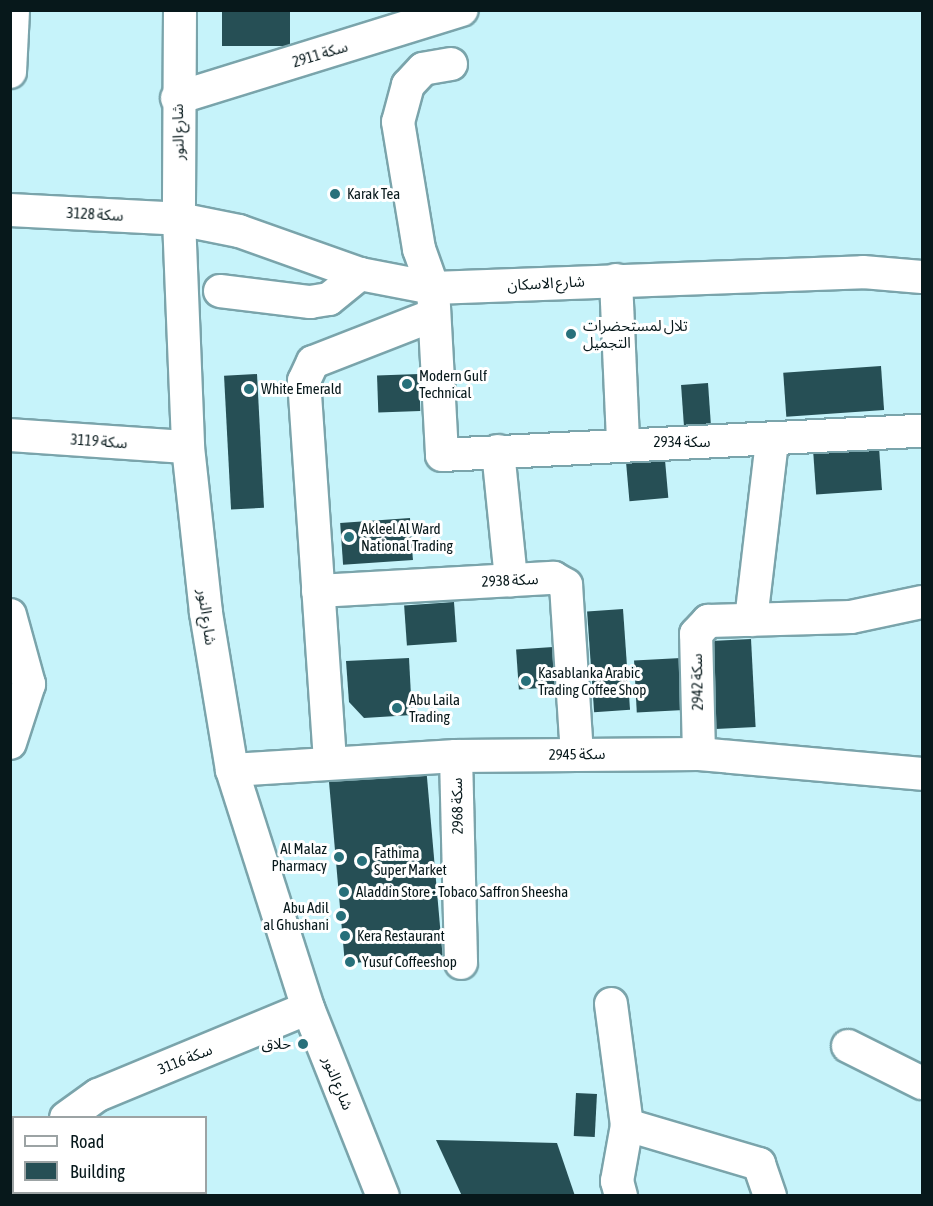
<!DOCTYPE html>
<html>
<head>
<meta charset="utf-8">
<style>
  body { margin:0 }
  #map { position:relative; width:933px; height:1206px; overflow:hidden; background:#c6f3fa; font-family:"Asap Condensed","Noto Sans Arabic",sans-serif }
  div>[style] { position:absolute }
  .building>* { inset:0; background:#264f55; transform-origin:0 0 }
  .roads { filter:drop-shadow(2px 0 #7aa4ab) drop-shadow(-2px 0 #7aa4ab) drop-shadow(0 2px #7aa4ab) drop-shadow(0 -2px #7aa4ab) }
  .minor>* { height:32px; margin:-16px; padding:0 16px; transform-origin:16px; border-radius:16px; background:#fff }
  .dots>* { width:16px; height:16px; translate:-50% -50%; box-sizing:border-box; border:3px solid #fff; border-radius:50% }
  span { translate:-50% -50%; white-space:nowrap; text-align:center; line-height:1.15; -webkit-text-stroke:6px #fff; paint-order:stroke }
  .street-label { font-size:15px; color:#07181b }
  .poi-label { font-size:15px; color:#07181b }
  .left { translate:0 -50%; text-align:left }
  .right { translate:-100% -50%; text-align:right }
  .frame { position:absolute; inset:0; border:12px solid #07181b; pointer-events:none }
  .legend { position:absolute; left:12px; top:1116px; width:195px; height:78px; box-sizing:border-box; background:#fff; border:2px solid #9ca3a4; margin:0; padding:8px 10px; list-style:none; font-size:18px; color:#07181b }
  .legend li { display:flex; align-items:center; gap:12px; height:30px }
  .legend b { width:30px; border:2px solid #9ca3a4 }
</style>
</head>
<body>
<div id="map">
  <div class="building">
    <i style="left:222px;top:10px;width:68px;height:36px"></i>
    <i style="left:881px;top:366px;width:44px;height:98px;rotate:86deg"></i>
    <i style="left:257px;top:374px;width:134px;height:33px;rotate:87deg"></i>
    <i style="left:419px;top:374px;width:37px;height:42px;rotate:88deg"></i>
    <i style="left:708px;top:383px;width:43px;height:27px;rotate:86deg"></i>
    <i style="left:879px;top:447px;width:43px;height:66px;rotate:86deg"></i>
    <i style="left:665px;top:460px;width:38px;height:39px;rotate:85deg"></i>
    <i style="left:410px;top:518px;width:42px;height:70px;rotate:86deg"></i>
    <i style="left:454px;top:602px;width:40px;height:50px;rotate:86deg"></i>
    <i style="left:623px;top:609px;width:101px;height:36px;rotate:86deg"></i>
    <i style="left:751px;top:639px;width:88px;height:40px;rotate:87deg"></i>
    <i style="left:553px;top:647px;width:40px;height:37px;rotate:86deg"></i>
    <i style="clip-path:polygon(409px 658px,412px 715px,364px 718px,349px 702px,346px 661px)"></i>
    <i style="left:681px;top:658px;width:52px;height:47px;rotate:87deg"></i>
    <i style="left:426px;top:766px;width:190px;height:98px;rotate:85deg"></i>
    <i style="left:576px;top:1093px;width:21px;height:43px;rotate:3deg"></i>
    <i style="clip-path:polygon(436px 1140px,557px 1143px,575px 1196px,462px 1196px)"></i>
  </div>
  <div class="roads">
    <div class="minor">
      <i style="left:180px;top:10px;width:209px;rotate:90.3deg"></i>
      <i style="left:179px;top:219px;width:228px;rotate:87.7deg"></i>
      <i style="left:188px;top:447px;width:167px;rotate:83.8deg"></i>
      <i style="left:206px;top:613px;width:159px;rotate:80.6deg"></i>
      <i style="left:232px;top:770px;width:250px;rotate:72.3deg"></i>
      <i style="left:308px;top:1008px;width:202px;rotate:68.3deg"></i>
      <i style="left:451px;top:64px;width:28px;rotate:170deg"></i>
      <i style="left:423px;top:69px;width:22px;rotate:133deg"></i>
      <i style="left:408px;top:85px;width:38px;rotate:105deg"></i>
      <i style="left:398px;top:122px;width:129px;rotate:80.6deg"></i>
      <i style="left:419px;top:249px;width:41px;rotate:70.3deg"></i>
      <i style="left:433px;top:288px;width:167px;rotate:86.9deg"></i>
      <i style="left:442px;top:455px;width:481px;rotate:-2.9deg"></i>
      <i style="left:10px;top:72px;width:62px;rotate:-87.2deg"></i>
      <i style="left:177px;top:98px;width:298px;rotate:-17.2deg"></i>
      <i style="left:10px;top:210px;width:169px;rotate:3deg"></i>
      <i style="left:179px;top:219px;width:61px;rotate:11.3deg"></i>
      <i style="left:239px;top:231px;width:128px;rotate:19.6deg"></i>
      <i style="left:360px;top:274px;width:74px;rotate:10.9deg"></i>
      <i style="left:433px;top:288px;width:430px;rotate:-2.1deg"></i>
      <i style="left:863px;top:272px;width:59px;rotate:4.8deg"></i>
      <i style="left:616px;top:280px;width:163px;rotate:87.5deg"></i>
      <i style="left:220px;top:291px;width:91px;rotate:7deg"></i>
      <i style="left:310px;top:302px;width:19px;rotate:-9deg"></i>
      <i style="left:329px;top:299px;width:40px;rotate:-39deg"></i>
      <i style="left:10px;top:435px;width:178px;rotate:3.9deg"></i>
      <i style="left:498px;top:451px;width:130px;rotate:84.2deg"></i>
      <i style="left:318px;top:591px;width:236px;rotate:-3.2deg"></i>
      <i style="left:554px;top:578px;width:14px;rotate:30deg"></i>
      <i style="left:566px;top:585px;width:169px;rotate:86.3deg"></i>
      <i style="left:10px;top:615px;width:72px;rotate:74.6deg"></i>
      <i style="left:29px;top:684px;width:62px;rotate:107.9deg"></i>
      <i style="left:751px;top:620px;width:179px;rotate:-83.3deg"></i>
      <i style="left:699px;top:754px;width:120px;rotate:-91.4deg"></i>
      <i style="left:696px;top:634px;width:18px;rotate:-47deg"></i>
      <i style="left:708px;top:621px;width:143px;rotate:-1.6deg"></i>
      <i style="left:851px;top:617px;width:73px;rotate:-11.9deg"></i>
      <i style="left:456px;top:756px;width:207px;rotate:88.6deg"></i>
      <i style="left:330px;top:761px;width:381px;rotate:-93.9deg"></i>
      <i style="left:304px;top:381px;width:21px;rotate:-65deg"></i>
      <i style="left:313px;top:362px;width:127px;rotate:-21.3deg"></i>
      <i style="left:232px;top:770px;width:224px;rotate:-3.6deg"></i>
      <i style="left:456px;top:756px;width:243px;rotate:-0.5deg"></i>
      <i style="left:699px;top:754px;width:224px;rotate:5.1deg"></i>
      <i style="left:611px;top:1004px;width:122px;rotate:82.5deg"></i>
      <i style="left:627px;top:1125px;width:57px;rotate:100.1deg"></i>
      <i style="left:617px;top:1181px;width:16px;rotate:75deg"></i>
      <i style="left:848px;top:1046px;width:83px;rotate:26.6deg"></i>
      <i style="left:66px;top:1118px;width:39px;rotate:-36deg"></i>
      <i style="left:98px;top:1095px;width:227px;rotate:-22.5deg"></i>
      <i style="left:627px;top:1125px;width:138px;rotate:16.5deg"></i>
      <i style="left:759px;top:1164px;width:34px;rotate:71deg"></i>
      <i style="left:10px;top:1161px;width:9px;rotate:63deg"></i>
      <i style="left:23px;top:1192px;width:4px;rotate:76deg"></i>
      <i style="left:72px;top:1192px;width:4px;rotate:76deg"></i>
      <i style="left:138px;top:1192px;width:4px;rotate:63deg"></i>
    </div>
  </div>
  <div class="dots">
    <i style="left:335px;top:194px;background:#28707a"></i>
    <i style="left:571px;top:334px;background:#28707a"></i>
    <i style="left:407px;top:384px;background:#28707a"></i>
    <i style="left:249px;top:389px;background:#28707a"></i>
    <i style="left:349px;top:537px;background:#28707a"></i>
    <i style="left:526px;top:681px;background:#28707a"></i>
    <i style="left:397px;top:708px;background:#28707a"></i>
    <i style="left:339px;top:857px;background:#28707a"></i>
    <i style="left:362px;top:861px;background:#28707a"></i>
    <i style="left:344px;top:892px;background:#28707a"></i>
    <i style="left:341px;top:916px;background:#28707a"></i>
    <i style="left:345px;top:936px;background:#28707a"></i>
    <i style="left:350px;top:962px;background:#28707a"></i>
    <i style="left:303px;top:1044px;background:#28707a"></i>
  </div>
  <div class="street-label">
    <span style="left:320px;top:54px;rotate:-17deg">سكة 2911</span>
    <span style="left:178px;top:132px;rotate:-91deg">شارع النور</span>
    <span style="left:95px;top:214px;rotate:3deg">سكة 3128</span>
    <span style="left:546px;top:283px;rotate:-3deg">شارع الاسكان</span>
    <span style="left:99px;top:441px;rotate:4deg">سكة 3119</span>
    <span style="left:682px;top:442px">سكة 2934</span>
    <span style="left:510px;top:580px;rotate:-3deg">سكة 2938</span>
    <span style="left:207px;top:617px;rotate:82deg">شارع النور</span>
    <span style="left:697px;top:682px;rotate:-91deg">سكة 2942</span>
    <span style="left:577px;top:754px;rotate:-1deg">سكة 2945</span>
    <span style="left:457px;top:806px;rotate:-91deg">سكة 2968</span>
    <span style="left:185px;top:1059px;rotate:-22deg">سكة 3116</span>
    <span style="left:338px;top:1083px;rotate:68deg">شارع النور</span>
  </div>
  <div class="poi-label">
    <span class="left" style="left:347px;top:194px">Karak Tea</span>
    <span class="left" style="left:583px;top:334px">تلال لمستحضرات<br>التجميل</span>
    <span class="left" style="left:419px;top:384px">Modern Gulf<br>Technical</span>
    <span class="left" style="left:261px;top:389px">White Emerald</span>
    <span class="left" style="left:361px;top:537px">Akleel Al Ward<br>National Trading</span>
    <span class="left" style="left:538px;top:681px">Kasablanka Arabic<br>Trading Coffee Shop</span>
    <span class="left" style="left:409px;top:708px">Abu Laila<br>Trading</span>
    <span class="right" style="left:327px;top:857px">Al Malaz<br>Pharmacy</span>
    <span class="left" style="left:374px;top:861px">Fathima<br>Super Market</span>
    <span class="left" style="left:356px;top:892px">Aladdin Store - Tobaco Saffron Sheesha</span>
    <span class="right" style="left:329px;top:916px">Abu Adil<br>al Ghushani</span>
    <span class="left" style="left:357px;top:936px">Kera Restaurant</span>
    <span class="left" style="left:362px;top:962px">Yusuf Coffeeshop</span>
    <span class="right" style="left:291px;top:1044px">حلاق</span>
  </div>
  <div class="frame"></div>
  <ul class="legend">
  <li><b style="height:8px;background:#fff"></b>Road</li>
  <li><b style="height:16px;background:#264f55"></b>Building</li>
  </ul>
</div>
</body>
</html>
